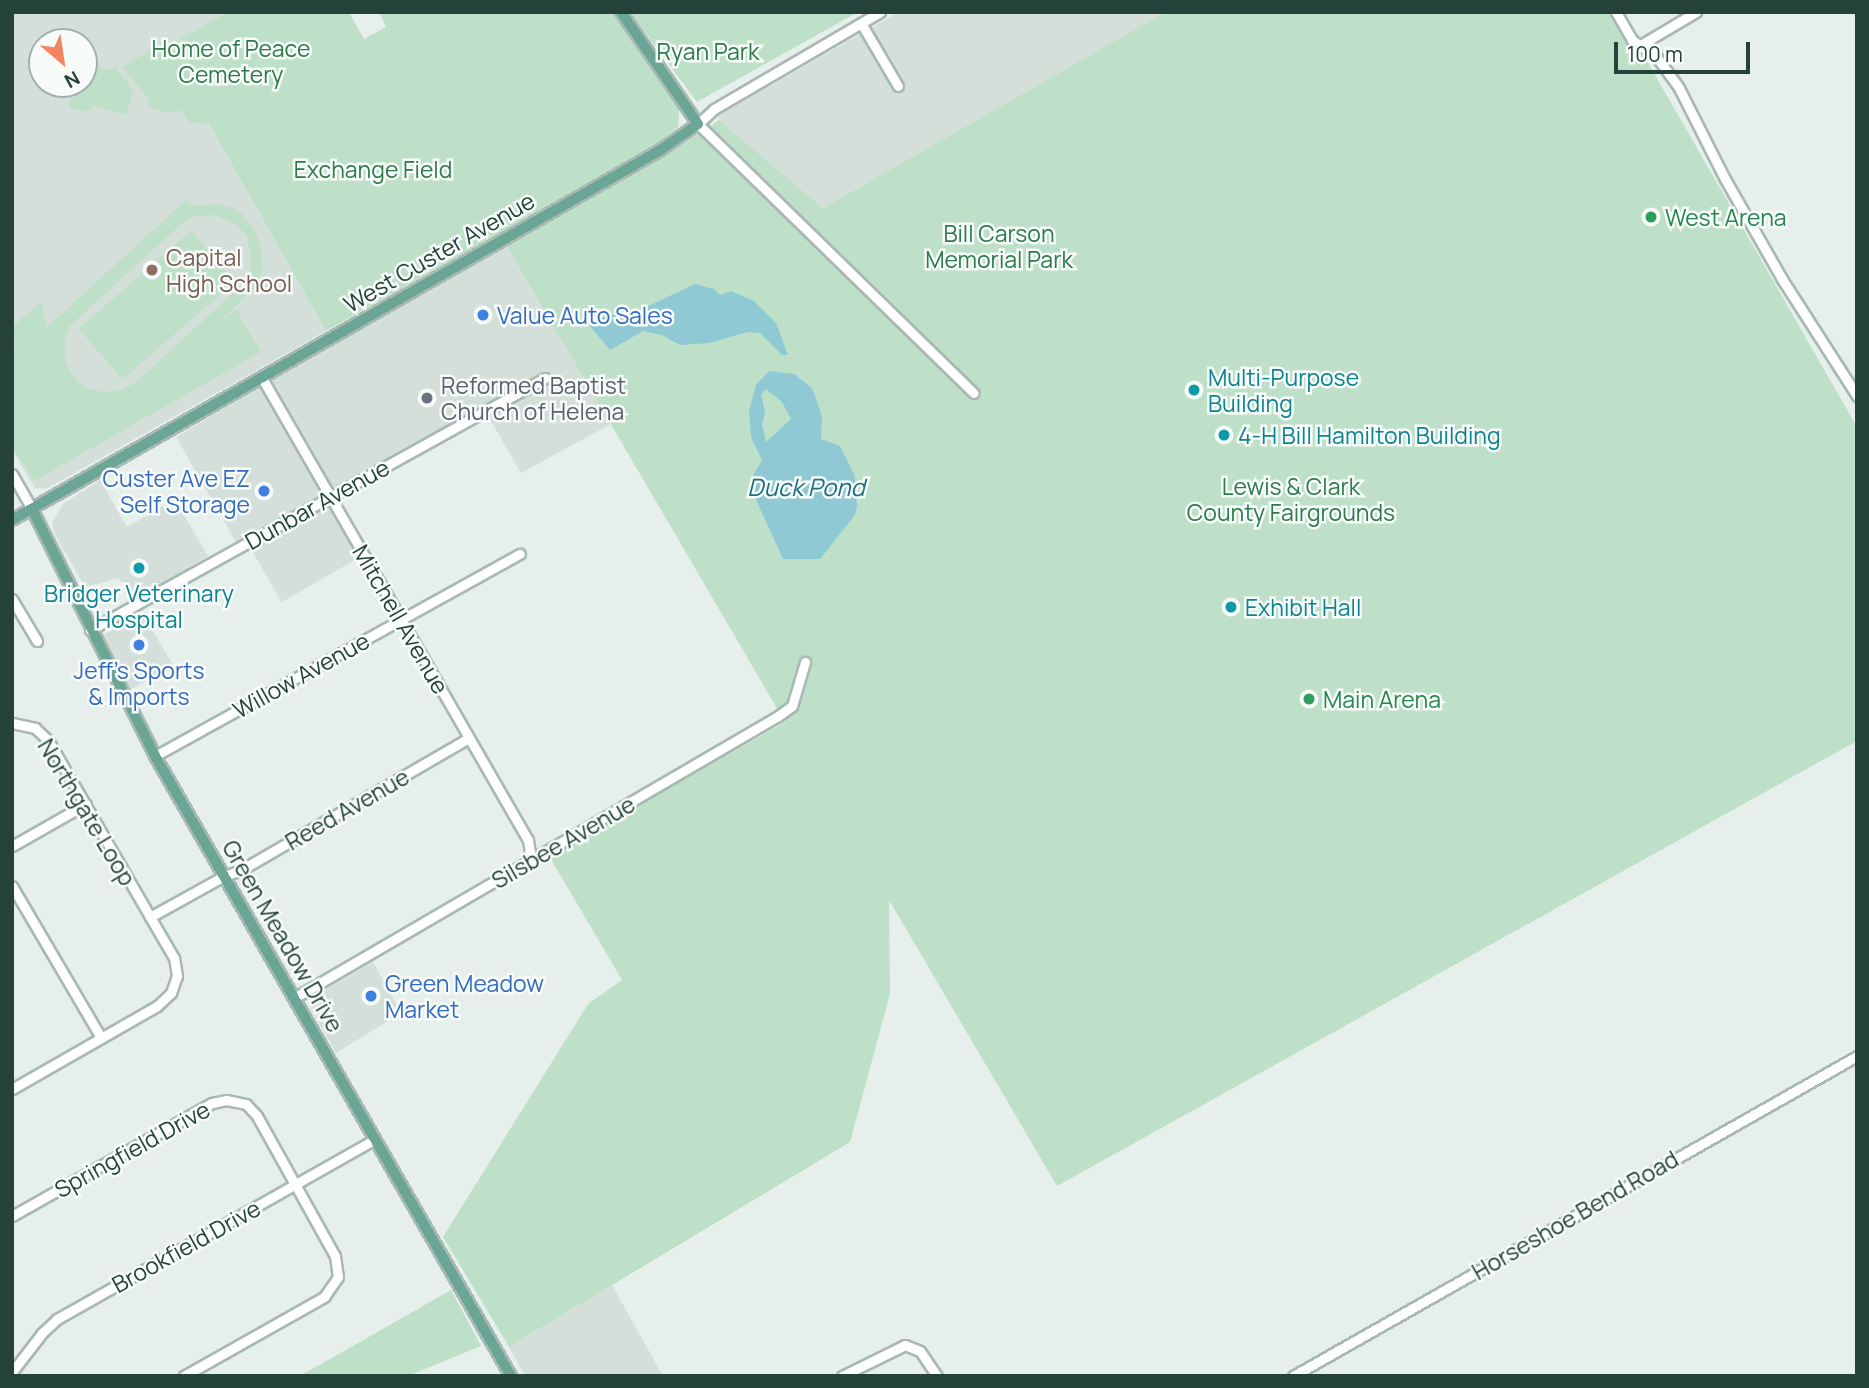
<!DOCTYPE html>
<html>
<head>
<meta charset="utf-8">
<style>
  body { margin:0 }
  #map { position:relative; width:1869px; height:1388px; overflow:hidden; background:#e6efeb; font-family:Manrope,sans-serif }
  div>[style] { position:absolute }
  .built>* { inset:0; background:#d4dfda; transform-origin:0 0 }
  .green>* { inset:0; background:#bfe0c8; transform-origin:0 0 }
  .water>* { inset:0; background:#8ec9d4 }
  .roads { filter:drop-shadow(2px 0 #a8b8b2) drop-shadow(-2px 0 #a8b8b2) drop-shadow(0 2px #a8b8b2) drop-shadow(0 -2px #a8b8b2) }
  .minor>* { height:9px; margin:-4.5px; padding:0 4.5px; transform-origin:4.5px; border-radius:4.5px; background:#fff }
  .major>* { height:10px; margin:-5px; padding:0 5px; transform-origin:5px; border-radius:5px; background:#6aa596 }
  .dots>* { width:19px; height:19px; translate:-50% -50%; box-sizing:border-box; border:4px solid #f7fbf9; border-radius:50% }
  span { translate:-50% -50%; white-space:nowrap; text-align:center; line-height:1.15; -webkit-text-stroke:5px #f7fbf9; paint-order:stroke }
  .park-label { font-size:23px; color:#2d7a4b }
  .leisure-label { font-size:23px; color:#27864d }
  .left { translate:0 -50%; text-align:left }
  .street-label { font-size:23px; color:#24423a }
  .education-label { font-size:23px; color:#785e54 }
  .shop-label { font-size:23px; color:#366cbe }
  .right { translate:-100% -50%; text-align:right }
  .culture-label { font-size:23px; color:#0d838f }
  .worship-label { font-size:23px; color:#5b616d }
  .water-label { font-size:24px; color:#1c6f80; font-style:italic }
  .frame { position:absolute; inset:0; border:14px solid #24423a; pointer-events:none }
  .north { position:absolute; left:28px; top:28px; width:70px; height:70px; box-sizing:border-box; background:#f7fbf9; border:2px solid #a3b1ad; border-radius:50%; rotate:151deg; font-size:19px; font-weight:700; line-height:28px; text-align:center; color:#24423a }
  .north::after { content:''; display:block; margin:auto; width:24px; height:32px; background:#f4845f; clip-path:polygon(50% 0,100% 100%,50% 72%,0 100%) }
  .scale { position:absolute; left:1614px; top:42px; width:136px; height:32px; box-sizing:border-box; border:4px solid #24423a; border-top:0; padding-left:9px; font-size:21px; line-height:24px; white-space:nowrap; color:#24423a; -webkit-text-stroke:5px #f7fbf9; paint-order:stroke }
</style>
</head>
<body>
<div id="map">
  <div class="built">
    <i style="clip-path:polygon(evenodd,12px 12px,228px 12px,165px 47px,326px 331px,46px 489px,35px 488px,12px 450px,12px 12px,42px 42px,84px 42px,84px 84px,42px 84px,42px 42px)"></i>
    <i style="clip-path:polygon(899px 12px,1165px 12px,823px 208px,719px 120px,719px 115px)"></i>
    <i style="clip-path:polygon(506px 245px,611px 424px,521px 473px,487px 414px,336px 493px,271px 379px)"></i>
    <i style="clip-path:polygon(259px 388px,265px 389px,323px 494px,236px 542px,176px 437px)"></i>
    <i style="clip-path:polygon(100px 480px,127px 527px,175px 500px,208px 556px,133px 601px,119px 578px,85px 587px,54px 533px,52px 523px,63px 504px)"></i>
    <i style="left:330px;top:504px;width:61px;height:91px;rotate:60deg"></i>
    <i style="clip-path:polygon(141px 611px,173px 665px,130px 690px,104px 635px)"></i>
    <i style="clip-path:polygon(373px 962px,401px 1013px,336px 1053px,310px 1008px,309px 999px)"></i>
    <i style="clip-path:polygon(612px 1285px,663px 1376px,525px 1376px,509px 1347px)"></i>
  </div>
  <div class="green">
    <i style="clip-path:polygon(228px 12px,349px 12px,364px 39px,386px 27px,379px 12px,612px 12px,675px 99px,679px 110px,678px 127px,657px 145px,326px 331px,209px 124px,189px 122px,182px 111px,163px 112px,150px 107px,146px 96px,122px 67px,162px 43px,165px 47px)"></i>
    <i style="clip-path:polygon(630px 12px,858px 12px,697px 102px)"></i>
    <i style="clip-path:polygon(1165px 12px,1619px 12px,1857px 427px,1857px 741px,1057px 1186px,889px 900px,890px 994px,850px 1142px,509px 1347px,443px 1237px,588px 1004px,622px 980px,549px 856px,785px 722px,506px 245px,683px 144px,719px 120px,823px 208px)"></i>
    <i style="clip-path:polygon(84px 57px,106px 70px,116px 68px,133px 90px,126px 115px,94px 106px,92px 110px,82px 111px,70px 108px,68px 84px,84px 84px)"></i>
    <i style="clip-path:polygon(evenodd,185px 201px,195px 206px,217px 204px,232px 208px,242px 214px,256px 232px,261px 245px,263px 268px,255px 287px,209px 332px,236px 309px,261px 352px,34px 481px,12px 446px,12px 350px,16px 348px,12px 327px,41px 302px,47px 327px,185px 201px,214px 215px,237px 225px,247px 236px,251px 258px,250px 271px,242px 285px,136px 382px,122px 390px,103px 392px,84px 387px,72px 375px,65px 361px,65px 337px,70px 326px,179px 226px,196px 216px,214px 215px)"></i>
    <i style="left:191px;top:231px;width:67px;height:149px;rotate:49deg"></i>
    <i style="clip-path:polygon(451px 1290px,481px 1346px,408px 1376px,300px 1376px)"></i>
  </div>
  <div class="water">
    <i style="clip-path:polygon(695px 284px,714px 289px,720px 295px,731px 291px,754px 301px,776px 323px,788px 355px,782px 355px,760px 333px,748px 332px,709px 343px,680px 345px,662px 335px,643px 331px,610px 350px,589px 325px,606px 316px,638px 311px)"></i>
    <i style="clip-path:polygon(evenodd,769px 371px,794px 374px,812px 388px,822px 416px,821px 439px,840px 446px,855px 476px,857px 506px,855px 515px,820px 559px,783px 559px,753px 493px,751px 479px,762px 460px,751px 437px,749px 411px,756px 385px,769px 371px,766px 389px,782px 402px,791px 419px,766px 442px,762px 424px,765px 413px,761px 394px,766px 389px)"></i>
  </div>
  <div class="roads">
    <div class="minor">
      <i style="left:880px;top:12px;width:192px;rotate:149.7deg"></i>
      <i style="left:714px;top:109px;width:22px;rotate:137deg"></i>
      <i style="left:698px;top:124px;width:385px;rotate:44.3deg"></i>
      <i style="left:1616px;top:12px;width:32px;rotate:60deg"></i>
      <i style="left:1632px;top:40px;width:29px;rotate:34deg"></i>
      <i style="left:1656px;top:56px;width:39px;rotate:54deg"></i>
      <i style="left:1679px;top:88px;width:102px;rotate:63.2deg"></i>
      <i style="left:1725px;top:179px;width:115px;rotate:60.3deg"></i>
      <i style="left:1782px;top:279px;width:139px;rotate:57.3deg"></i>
      <i style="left:861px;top:23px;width:73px;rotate:59.6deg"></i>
      <i style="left:1642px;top:44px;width:63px;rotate:-30.7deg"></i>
      <i style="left:262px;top:378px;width:533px;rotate:60.07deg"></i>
      <i style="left:528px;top:840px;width:12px;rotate:81deg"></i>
      <i style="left:530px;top:852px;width:11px;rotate:112deg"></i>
      <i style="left:12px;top:474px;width:40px;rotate:60.3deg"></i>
      <i style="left:12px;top:599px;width:49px;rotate:59.2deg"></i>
      <i style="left:90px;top:630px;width:520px;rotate:-28.98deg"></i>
      <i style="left:12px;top:723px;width:24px;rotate:12deg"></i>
      <i style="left:35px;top:728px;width:18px;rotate:43deg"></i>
      <i style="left:48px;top:740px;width:204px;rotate:60deg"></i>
      <i style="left:155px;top:756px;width:417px;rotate:-29deg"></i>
      <i style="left:12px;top:846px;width:85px;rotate:-29.6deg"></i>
      <i style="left:12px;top:886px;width:176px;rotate:59.6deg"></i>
      <i style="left:294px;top:998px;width:560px;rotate:-30.23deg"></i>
      <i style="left:778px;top:716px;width:17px;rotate:-36deg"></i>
      <i style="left:792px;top:706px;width:46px;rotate:-73.5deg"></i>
      <i style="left:12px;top:1089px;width:167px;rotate:-29.8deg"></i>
      <i style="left:157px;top:1006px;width:19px;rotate:-43deg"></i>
      <i style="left:171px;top:993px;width:18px;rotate:-71deg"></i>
      <i style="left:177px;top:976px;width:18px;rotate:-99deg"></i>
      <i style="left:174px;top:958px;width:48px;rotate:-120.3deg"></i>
      <i style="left:150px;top:917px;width:85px;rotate:-29deg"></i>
      <i style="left:224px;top:876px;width:18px;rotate:-19deg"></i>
      <i style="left:241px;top:870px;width:263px;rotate:-30.1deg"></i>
      <i style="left:12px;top:1216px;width:230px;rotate:-29.5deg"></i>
      <i style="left:212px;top:1103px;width:14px;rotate:-12deg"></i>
      <i style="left:226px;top:1100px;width:20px;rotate:11deg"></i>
      <i style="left:246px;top:1104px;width:16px;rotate:47deg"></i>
      <i style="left:257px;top:1116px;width:160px;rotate:60.9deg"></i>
      <i style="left:335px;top:1256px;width:21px;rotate:82deg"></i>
      <i style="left:338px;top:1277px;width:24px;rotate:125deg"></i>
      <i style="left:324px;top:1297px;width:161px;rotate:150.6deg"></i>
      <i style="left:12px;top:1372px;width:49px;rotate:-52.4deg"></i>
      <i style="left:42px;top:1333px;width:21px;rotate:-43deg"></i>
      <i style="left:57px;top:1319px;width:365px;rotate:-29.5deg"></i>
      <i style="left:842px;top:1376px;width:70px;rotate:-26.2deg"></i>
      <i style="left:905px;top:1345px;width:16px;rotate:22deg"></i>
      <i style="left:920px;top:1351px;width:30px;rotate:56deg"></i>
      <i style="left:1293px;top:1376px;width:648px;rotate:-29.57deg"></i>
    </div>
    <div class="major">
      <i style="left:32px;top:509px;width:276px;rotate:63.5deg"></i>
      <i style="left:155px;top:756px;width:715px;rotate:60.14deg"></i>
      <i style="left:12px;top:520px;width:745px;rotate:-29.7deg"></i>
      <i style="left:659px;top:151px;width:47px;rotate:-34.7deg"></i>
      <i style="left:698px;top:124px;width:136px;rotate:-124.5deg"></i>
    </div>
  </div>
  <div class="dots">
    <i style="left:1651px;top:217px;background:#2e9e5b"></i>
    <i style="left:152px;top:270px;background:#8d6e63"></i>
    <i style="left:483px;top:315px;background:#3f7fe0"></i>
    <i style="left:1194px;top:390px;background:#0f9aa8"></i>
    <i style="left:427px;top:398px;background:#6b7280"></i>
    <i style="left:1224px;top:435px;background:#0f9aa8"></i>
    <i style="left:264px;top:491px;background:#3f7fe0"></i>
    <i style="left:139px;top:568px;background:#0f9aa8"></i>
    <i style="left:1231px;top:607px;background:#0f9aa8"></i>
    <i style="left:139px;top:645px;background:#3f7fe0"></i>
    <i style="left:1309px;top:699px;background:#2e9e5b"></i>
    <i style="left:371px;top:996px;background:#3f7fe0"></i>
  </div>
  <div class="park-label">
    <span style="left:231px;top:61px">Home of Peace<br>Cemetery</span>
    <span style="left:708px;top:51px">Ryan Park</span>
    <span style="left:373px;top:169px">Exchange Field</span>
    <span style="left:999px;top:246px">Bill Carson<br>Memorial Park</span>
    <span style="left:1291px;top:499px">Lewis &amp; Clark<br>County Fairgrounds</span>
  </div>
  <div class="leisure-label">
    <span class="left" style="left:1665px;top:217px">West Arena</span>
    <span class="left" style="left:1323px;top:699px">Main Arena</span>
  </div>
  <div class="street-label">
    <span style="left:439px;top:252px;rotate:-30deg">West Custer Avenue</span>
    <span style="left:317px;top:504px;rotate:-29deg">Dunbar Avenue</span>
    <span style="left:401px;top:619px;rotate:60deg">Mitchell Avenue</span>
    <span style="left:301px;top:675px;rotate:-29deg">Willow Avenue</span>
    <span style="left:347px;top:809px;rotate:-30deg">Reed Avenue</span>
    <span style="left:87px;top:812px;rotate:59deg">Northgate Loop</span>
    <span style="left:563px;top:842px;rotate:-30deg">Silsbee Avenue</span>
    <span style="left:283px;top:936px;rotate:60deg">Green Meadow Drive</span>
    <span style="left:132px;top:1149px;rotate:-29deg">Springfield Drive</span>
    <span style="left:1575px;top:1215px;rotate:-30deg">Horseshoe Bend Road</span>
    <span style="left:186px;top:1246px;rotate:-29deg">Brookfield Drive</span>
  </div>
  <div class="education-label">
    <span class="left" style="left:166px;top:270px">Capital<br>High School</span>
  </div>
  <div class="shop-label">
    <span class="left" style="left:497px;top:315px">Value Auto Sales</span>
    <span class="right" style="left:250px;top:491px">Custer Ave EZ<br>Self Storage</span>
    <span style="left:139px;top:683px">Jeff's Sports<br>&amp; Imports</span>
    <span class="left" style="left:385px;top:996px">Green Meadow<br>Market</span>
  </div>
  <div class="culture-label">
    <span class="left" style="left:1208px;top:390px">Multi-Purpose<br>Building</span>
    <span class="left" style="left:1238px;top:435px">4-H Bill Hamilton Building</span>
    <span style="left:139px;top:606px">Bridger Veterinary<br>Hospital</span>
    <span class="left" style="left:1245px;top:607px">Exhibit Hall</span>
  </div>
  <div class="worship-label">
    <span class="left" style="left:441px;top:398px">Reformed Baptist<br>Church of Helena</span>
  </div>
  <div class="water-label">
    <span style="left:806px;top:487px">Duck Pond</span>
  </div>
  <div class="frame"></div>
  <div class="north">N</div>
  <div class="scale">100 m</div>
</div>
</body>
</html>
